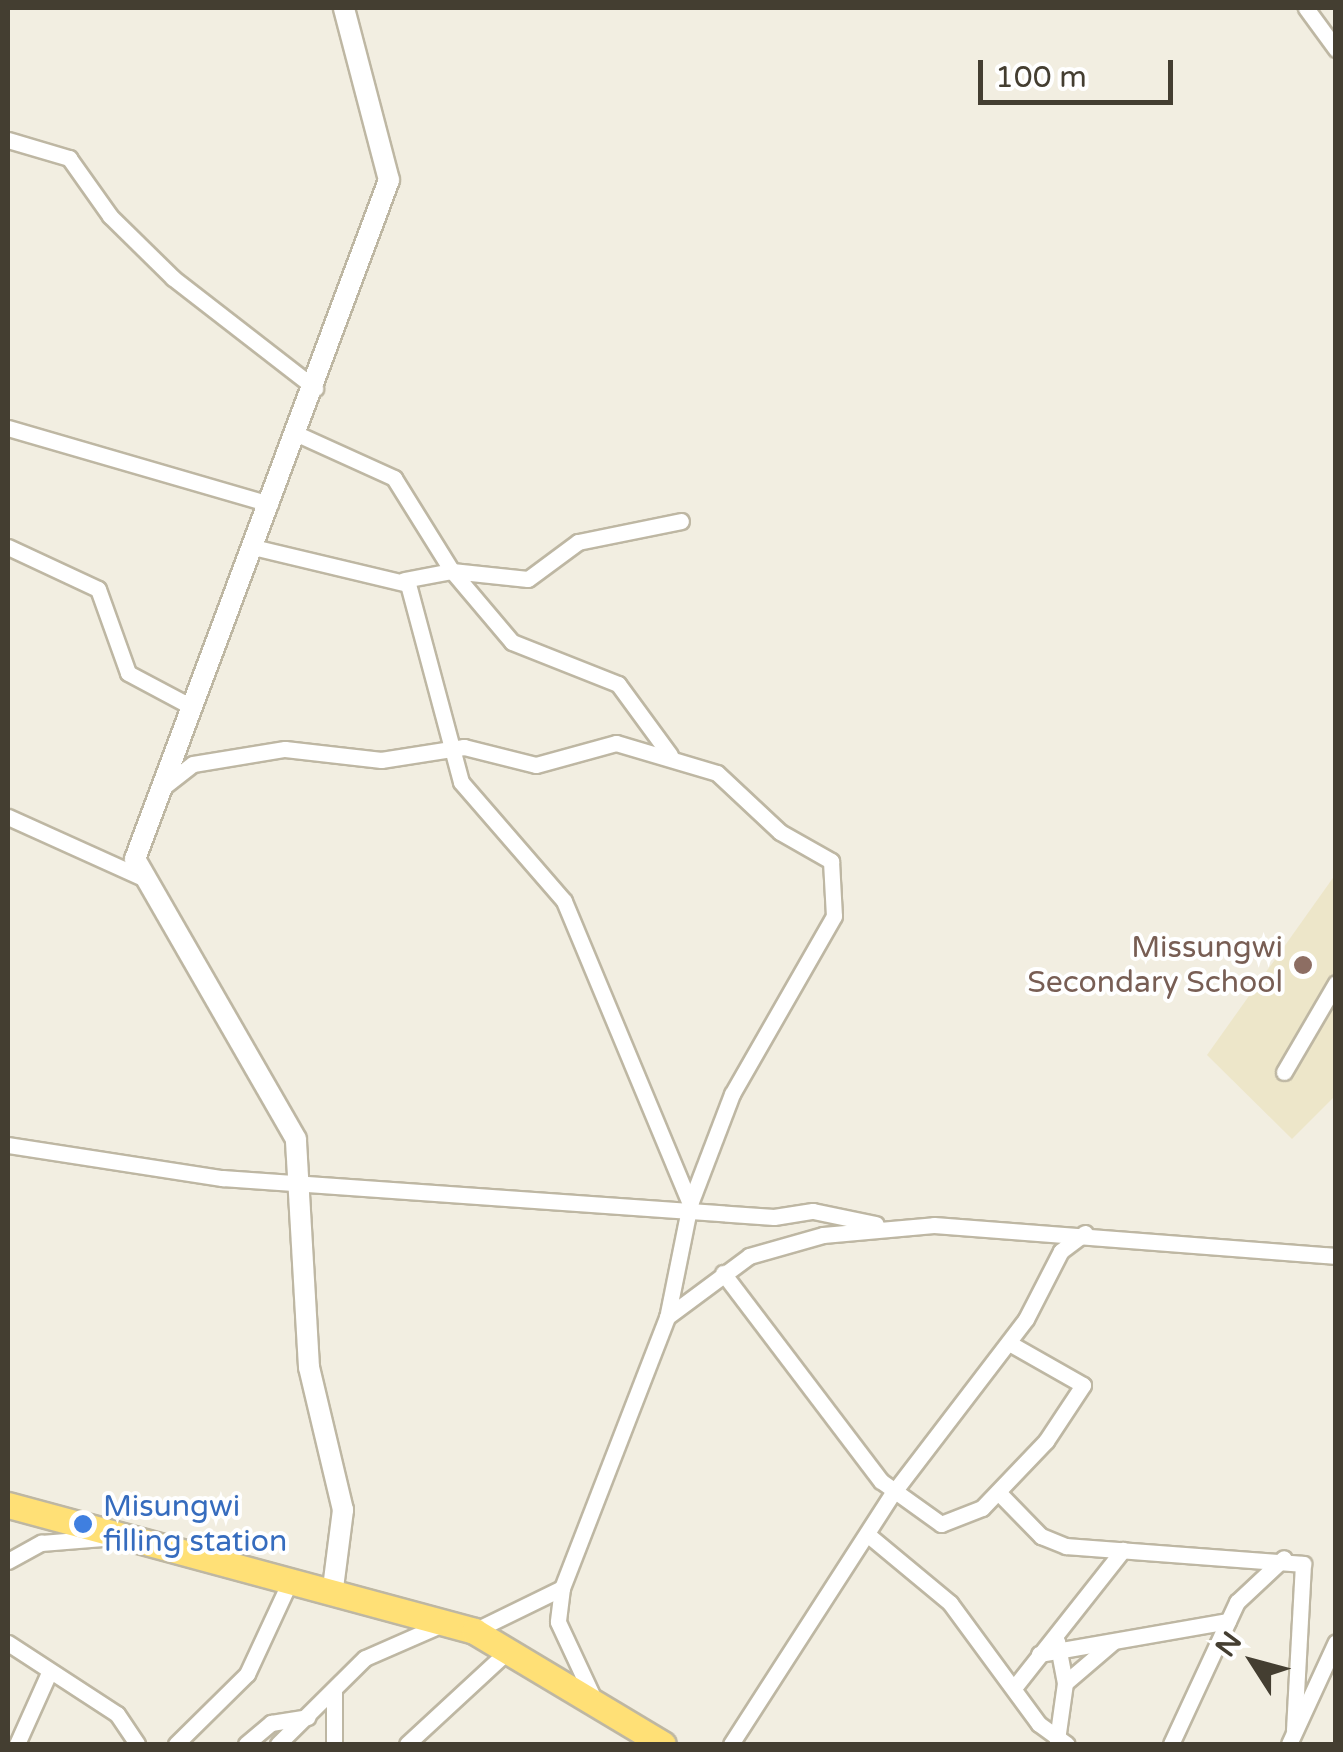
<!DOCTYPE html>
<html>
<head>
<meta charset="utf-8">
<style>
  body { margin:0 }
  #map { position:relative; width:1343px; height:1752px; overflow:hidden; background:#f2eee1; font-family:"Varela Round",sans-serif }
  div>[style] { position:absolute }
  .education>* { inset:0; background:#ede6c9 }
  .roads { filter:drop-shadow(2px 0 #beb7a3) drop-shadow(-2px 0 #beb7a3) drop-shadow(0 2px #beb7a3) drop-shadow(0 -2px #beb7a3) }
  .minor>* { height:15px; margin:-7.5px; padding:0 7.5px; transform-origin:7.5px; border-radius:7.5px; background:#fff }
  .tertiary>* { height:20px; margin:-10px; padding:0 10px; transform-origin:10px; border-radius:10px; background:#fff }
  .trunk>* { height:25px; margin:-12.5px; padding:0 12.5px; transform-origin:12.5px; border-radius:12.5px; background:#ffe076 }
  .dots>* { width:28px; height:28px; translate:-50% -50%; box-sizing:border-box; border:5px solid #fff; border-radius:50% }
  span { translate:-50% -50%; white-space:nowrap; text-align:center; line-height:1.15; -webkit-text-stroke:8px #fff; paint-order:stroke }
  .education-label { font-size:30px; color:#785e54 }
  .right { translate:-100% -50%; text-align:right }
  .shop-label { font-size:30px; color:#366cbe }
  .left { translate:0 -50%; text-align:left }
  .frame { position:absolute; inset:0; border:10px solid #443e31; pointer-events:none }
  .north { position:absolute; left:1203px; top:1612px; width:100px; height:100px; -webkit-text-stroke:8px #fff; paint-order:stroke; rotate:306deg; font-size:28px; font-weight:700; line-height:40px; text-align:center; color:#443e31 }
  .north::after { content:''; display:block; margin:auto; width:35px; height:45px; background:#443e31; clip-path:polygon(50% 0,100% 100%,50% 72%,0 100%) }
  .scale { position:absolute; left:978px; top:60px; width:195px; height:45px; box-sizing:border-box; border:5px solid #443e31; border-top:0; padding-left:12px; font-size:30px; line-height:35px; white-space:nowrap; color:#443e31; -webkit-text-stroke:8px #fff; paint-order:stroke }
</style>
</head>
<body>
<div id="map">
  <div class="education">
    <i style="clip-path:polygon(1335px 875px,1335px 1096px,1292px 1139px,1207px 1055px)"></i>
  </div>
  <div class="roads">
    <div class="minor">
      <i style="left:1306px;top:8px;width:51px;rotate:53.8deg"></i>
      <i style="left:8px;top:140px;width:64px;rotate:16.4deg"></i>
      <i style="left:69px;top:158px;width:71px;rotate:54.7deg"></i>
      <i style="left:110px;top:216px;width:88px;rotate:44.5deg"></i>
      <i style="left:173px;top:278px;width:180px;rotate:37.8deg"></i>
      <i style="left:8px;top:428px;width:273px;rotate:16.2deg"></i>
      <i style="left:295px;top:433px;width:109px;rotate:24.4deg"></i>
      <i style="left:394px;top:478px;width:110px;rotate:58.1deg"></i>
      <i style="left:452px;top:571px;width:93px;rotate:49.8deg"></i>
      <i style="left:512px;top:642px;width:114px;rotate:21.6deg"></i>
      <i style="left:618px;top:684px;width:88px;rotate:53.8deg"></i>
      <i style="left:8px;top:547px;width:99px;rotate:25deg"></i>
      <i style="left:98px;top:589px;width:89px;rotate:70.3deg"></i>
      <i style="left:128px;top:673px;width:70px;rotate:28deg"></i>
      <i style="left:253px;top:547px;width:159px;rotate:13.4deg"></i>
      <i style="left:408px;top:584px;width:205px;rotate:75deg"></i>
      <i style="left:461px;top:782px;width:157px;rotate:49.1deg"></i>
      <i style="left:564px;top:901px;width:328px;rotate:67.4deg"></i>
      <i style="left:690px;top:1204px;width:111px;rotate:101.4deg"></i>
      <i style="left:404px;top:580px;width:49px;rotate:-10.6deg"></i>
      <i style="left:452px;top:571px;width:76px;rotate:6deg"></i>
      <i style="left:528px;top:579px;width:62px;rotate:-36.5deg"></i>
      <i style="left:578px;top:542px;width:105px;rotate:-11.5deg"></i>
      <i style="left:162px;top:788px;width:39px;rotate:-38deg"></i>
      <i style="left:193px;top:764px;width:93px;rotate:-9.3deg"></i>
      <i style="left:285px;top:749px;width:97px;rotate:6.5deg"></i>
      <i style="left:381px;top:760px;width:84px;rotate:-8.9deg"></i>
      <i style="left:464px;top:747px;width:74px;rotate:14deg"></i>
      <i style="left:536px;top:765px;width:83px;rotate:-15.4deg"></i>
      <i style="left:616px;top:743px;width:105px;rotate:16.5deg"></i>
      <i style="left:717px;top:773px;width:86px;rotate:43.1deg"></i>
      <i style="left:780px;top:832px;width:59px;rotate:29.6deg"></i>
      <i style="left:831px;top:861px;width:55px;rotate:86.9deg"></i>
      <i style="left:834px;top:916px;width:205px;rotate:119.8deg"></i>
      <i style="left:732px;top:1094px;width:118px;rotate:110.9deg"></i>
      <i style="left:8px;top:817px;width:146px;rotate:24.3deg"></i>
      <i style="left:1284px;top:1072px;width:103px;rotate:-59.7deg"></i>
      <i style="left:8px;top:1145px;width:217px;rotate:8.8deg"></i>
      <i style="left:222px;top:1178px;width:553px;rotate:4.04deg"></i>
      <i style="left:774px;top:1217px;width:39px;rotate:-9deg"></i>
      <i style="left:813px;top:1211px;width:64px;rotate:11.7deg"></i>
      <i style="left:723px;top:1273px;width:261px;rotate:52.8deg"></i>
      <i style="left:881px;top:1481px;width:74px;rotate:35.6deg"></i>
      <i style="left:941px;top:1524px;width:44px;rotate:-21.3deg"></i>
      <i style="left:982px;top:1508px;width:93px;rotate:-46.3deg"></i>
      <i style="left:1046px;top:1441px;width:67px;rotate:-56.5deg"></i>
      <i style="left:1083px;top:1385px;width:85px;rotate:-150.4deg"></i>
      <i style="left:998px;top:1492px;width:62px;rotate:45.7deg"></i>
      <i style="left:1041px;top:1536px;width:27px;rotate:22deg"></i>
      <i style="left:1066px;top:1546px;width:238px;rotate:4.3deg"></i>
      <i style="left:1303px;top:1564px;width:166px;rotate:93.1deg"></i>
      <i style="left:867px;top:1534px;width:108px;rotate:39.7deg"></i>
      <i style="left:950px;top:1603px;width:150px;rotate:53.7deg"></i>
      <i style="left:1039px;top:1724px;width:34px;rotate:36deg"></i>
      <i style="left:8px;top:1561px;width:38px;rotate:-29deg"></i>
      <i style="left:41px;top:1543px;width:62px;rotate:-4.6deg"></i>
      <i style="left:562px;top:1588px;width:34px;rotate:97deg"></i>
      <i style="left:558px;top:1622px;width:83px;rotate:65deg"></i>
      <i style="left:474px;top:1631px;width:98px;rotate:-26deg"></i>
      <i style="left:562px;top:1588px;width:291px;rotate:-68.8deg"></i>
      <i style="left:667px;top:1317px;width:102px;rotate:-36.6deg"></i>
      <i style="left:749px;top:1256px;width:77px;rotate:-15.8deg"></i>
      <i style="left:823px;top:1235px;width:111px;rotate:-5.1deg"></i>
      <i style="left:934px;top:1225px;width:403px;rotate:4.4deg"></i>
      <i style="left:1057px;top:1641px;width:43px;rotate:79.2deg"></i>
      <i style="left:1065px;top:1683px;width:58px;rotate:98deg"></i>
      <i style="left:8px;top:1643px;width:130px;rotate:33.1deg"></i>
      <i style="left:117px;top:1714px;width:36px;rotate:56deg"></i>
      <i style="left:1039px;top:1654px;width:192px;rotate:-9.9deg"></i>
      <i style="left:1065px;top:1683px;width:63px;rotate:-40.5deg"></i>
      <i style="left:1017px;top:1684px;width:171px;rotate:-51.7deg"></i>
      <i style="left:334px;top:1690px;width:54px;rotate:90deg"></i>
      <i style="left:17px;top:1744px;width:76px;rotate:-65.8deg"></i>
      <i style="left:176px;top:1744px;width:100px;rotate:-44.6deg"></i>
      <i style="left:247px;top:1674px;width:107px;rotate:-65.1deg"></i>
      <i style="left:246px;top:1744px;width:33px;rotate:-40deg"></i>
      <i style="left:271px;top:1723px;width:37px;rotate:-9deg"></i>
      <i style="left:278px;top:1744px;width:122px;rotate:-44.7deg"></i>
      <i style="left:365px;top:1658px;width:82px;rotate:-23.7deg"></i>
      <i style="left:407px;top:1744px;width:140px;rotate:-42.7deg"></i>
      <i style="left:731px;top:1744px;width:299px;rotate:-57.2deg"></i>
      <i style="left:893px;top:1493px;width:219px;rotate:-52.6deg"></i>
      <i style="left:1026px;top:1319px;width:76px;rotate:-62.8deg"></i>
      <i style="left:1061px;top:1251px;width:30px;rotate:-37deg"></i>
      <i style="left:1171px;top:1744px;width:157px;rotate:-65.1deg"></i>
      <i style="left:1237px;top:1602px;width:64px;rotate:-43.1deg"></i>
      <i style="left:1289px;top:1744px;width:112px;rotate:-65.3deg"></i>
    </div>
    <div class="tertiary">
      <i style="left:333px;top:1588px;width:79px;rotate:-82.7deg"></i>
      <i style="left:343px;top:1510px;width:147px;rotate:-103.4deg"></i>
      <i style="left:309px;top:1367px;width:228px;rotate:-93.3deg"></i>
      <i style="left:296px;top:1139px;width:323px;rotate:-119.9deg"></i>
      <i style="left:135px;top:859px;width:725px;rotate:-69.49deg"></i>
      <i style="left:389px;top:180px;width:178px;rotate:-104.7deg"></i>
    </div>
    <div class="trunk">
      <i style="left:8px;top:1505px;width:483px;rotate:15.1deg"></i>
      <i style="left:474px;top:1631px;width:220px;rotate:30.9deg"></i>
    </div>
  </div>
  <div class="dots">
    <i style="left:1303px;top:965px;background:#8d6e63"></i>
    <i style="left:83px;top:1524px;background:#3f7fe0"></i>
  </div>
  <div class="education-label">
    <span class="right" style="left:1283px;top:965px">Missungwi<br>Secondary School</span>
  </div>
  <div class="shop-label">
    <span class="left" style="left:103px;top:1524px">Misungwi<br>filling station</span>
  </div>
  <div class="frame"></div>
  <div class="north">N</div>
  <div class="scale">100 m</div>
</div>
</body>
</html>
